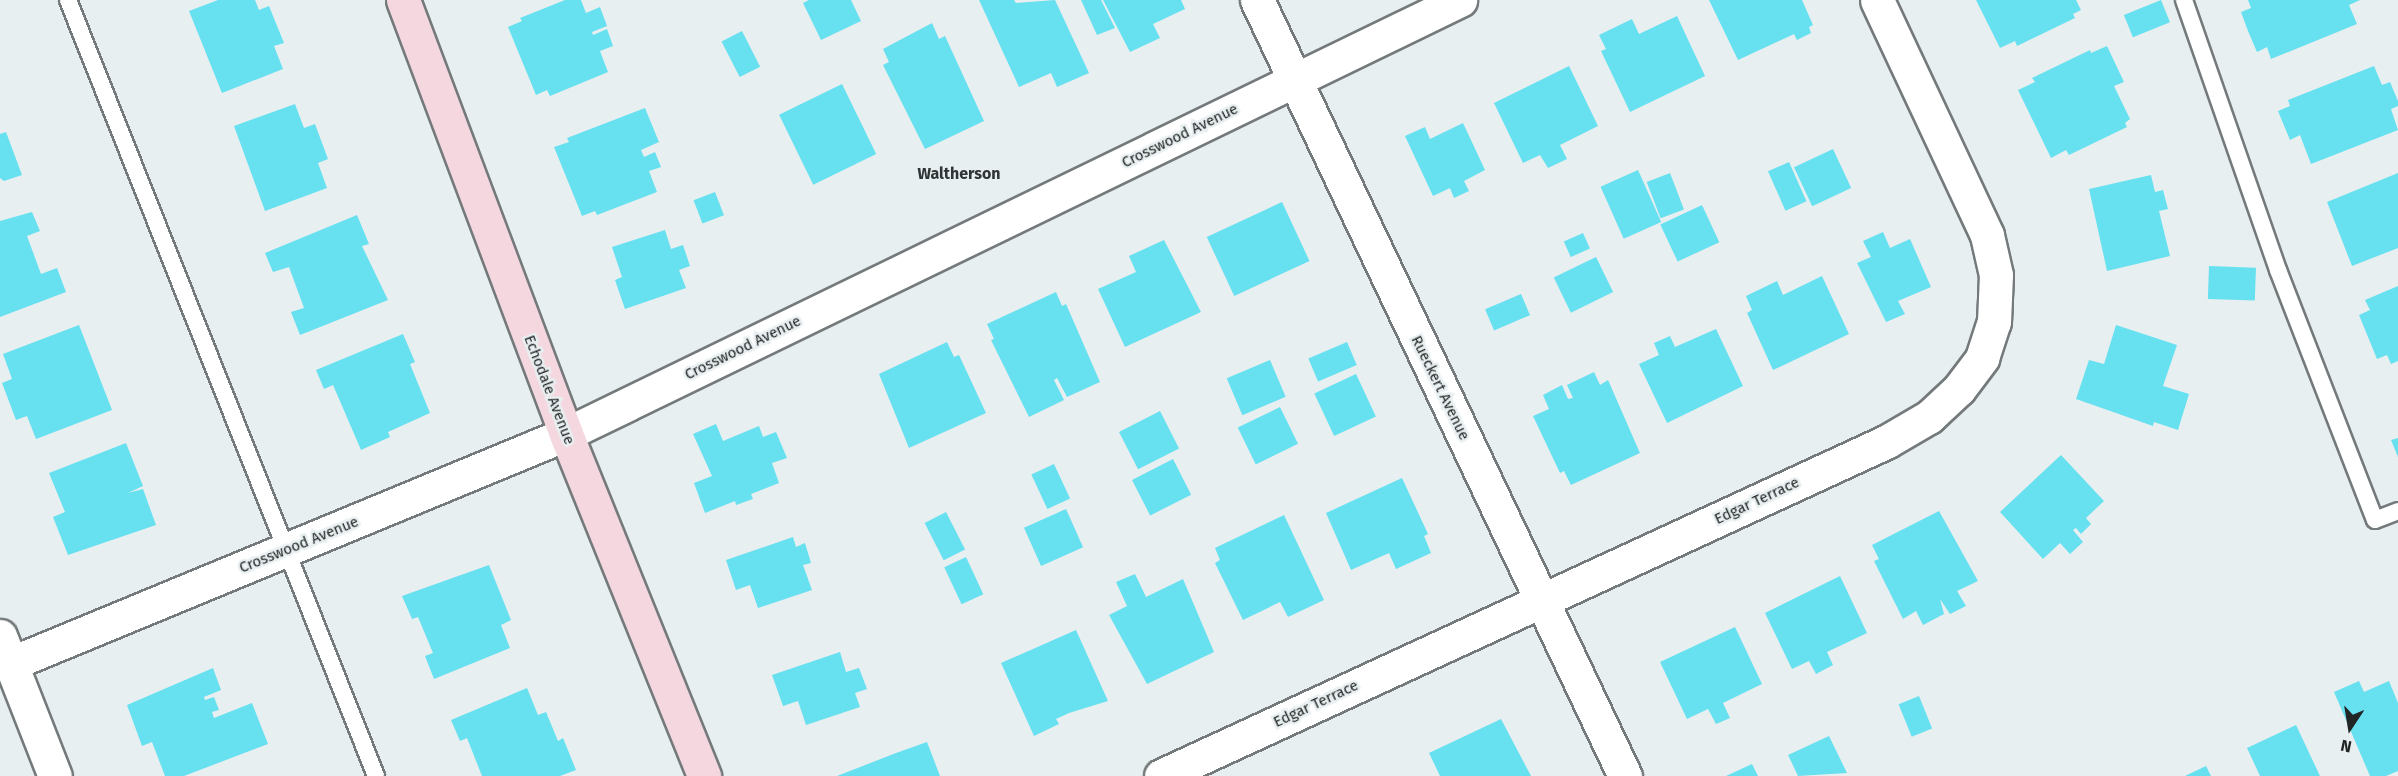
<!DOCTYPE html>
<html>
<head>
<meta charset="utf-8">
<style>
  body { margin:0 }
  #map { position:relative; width:2398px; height:776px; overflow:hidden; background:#e8eff0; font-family:"Fira Sans",sans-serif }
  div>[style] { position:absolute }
  .building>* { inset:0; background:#67e0f0; transform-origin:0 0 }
  .roads { filter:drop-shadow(2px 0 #747a7b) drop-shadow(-2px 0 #747a7b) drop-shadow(0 2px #747a7b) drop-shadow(0 -2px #747a7b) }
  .lane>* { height:16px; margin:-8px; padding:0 8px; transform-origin:8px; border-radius:8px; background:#fff }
  .street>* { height:33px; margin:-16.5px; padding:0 16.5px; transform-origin:16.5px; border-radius:16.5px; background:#fff }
  .secondary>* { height:33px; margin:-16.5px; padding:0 16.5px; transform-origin:16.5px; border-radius:16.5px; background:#f4d7df }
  span { translate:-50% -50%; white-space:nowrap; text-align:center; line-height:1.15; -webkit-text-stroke:5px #e8eff0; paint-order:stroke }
  .street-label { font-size:15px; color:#222525 }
  .neighbourhood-label { font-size:16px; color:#2f3435; font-weight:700 }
  .north { position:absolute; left:2320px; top:698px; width:60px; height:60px; -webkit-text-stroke:4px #e8eff0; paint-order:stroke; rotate:192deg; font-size:16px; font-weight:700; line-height:24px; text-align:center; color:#222525 }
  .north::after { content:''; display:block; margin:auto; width:21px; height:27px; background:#222525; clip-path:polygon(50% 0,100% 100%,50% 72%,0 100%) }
</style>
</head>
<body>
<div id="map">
  <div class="building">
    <i style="clip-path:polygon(218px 0,255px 0,259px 10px,269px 6px,284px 43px,274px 46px,283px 69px,222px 93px,189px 11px)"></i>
    <i style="clip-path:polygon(565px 0,581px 0,586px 13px,600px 7px,607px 26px,592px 32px,593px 35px,607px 29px,613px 46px,600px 51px,608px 72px,550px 96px,547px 90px,536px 95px,508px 27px,522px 21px,520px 18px)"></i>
    <i style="clip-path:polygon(809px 0,851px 0,861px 21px,821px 40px,803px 3px)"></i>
    <i style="clip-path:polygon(979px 0,1014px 0,1016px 3px,1055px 0,1089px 73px,1057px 87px,1051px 73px,1019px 87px)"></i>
    <i style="clip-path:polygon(1081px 0,1101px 0,1115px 28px,1097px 35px)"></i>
    <i style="clip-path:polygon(1103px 0,1181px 0,1185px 9px,1153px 24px,1160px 38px,1130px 52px)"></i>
    <i style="clip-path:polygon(1709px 0,1802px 0,1813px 25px,1809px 27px,1811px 33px,1797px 40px,1794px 34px,1738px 60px)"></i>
    <i style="clip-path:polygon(1976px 0,2076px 0,2081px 10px,2073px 14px,2075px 18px,2017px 46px,2015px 41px,2000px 48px)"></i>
    <i style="left:2161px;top:0;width:24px;height:40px;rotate:68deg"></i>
    <i style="clip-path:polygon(2248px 0,2360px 0,2349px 5px,2357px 24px,2271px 59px,2267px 47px,2257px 52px,2248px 31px,2241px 12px,2251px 8px)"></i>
    <i style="clip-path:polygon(1677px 16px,1705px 76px,1630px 112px,1601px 51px,1606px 49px,1599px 35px,1632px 19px,1639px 34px)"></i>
    <i style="clip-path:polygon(932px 23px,939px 39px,945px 36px,984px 121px,925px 149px,883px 65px,889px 62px,883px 49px)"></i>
    <i style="left:742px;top:31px;width:40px;height:23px;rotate:63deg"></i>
    <i style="clip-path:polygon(2107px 46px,2124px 82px,2114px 86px,2130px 119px,2125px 123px,2127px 127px,2069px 155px,2066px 150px,2051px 158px,2018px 90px,2035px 82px,2032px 78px,2090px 50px,2091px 53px)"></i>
    <i style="clip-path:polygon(1569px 66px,1598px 126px,1560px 145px,1567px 159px,1548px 168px,1540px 155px,1523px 163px,1494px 103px)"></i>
    <i style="clip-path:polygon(2374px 66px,2382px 85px,2390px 82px,2398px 101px,2398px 106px,2391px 109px,2398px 130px,2311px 164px,2300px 135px,2290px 140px,2278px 111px,2290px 106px,2288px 100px)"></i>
    <i style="left:842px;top:84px;width:78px;height:70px;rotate:64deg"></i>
    <i style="clip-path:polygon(295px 104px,304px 128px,315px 124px,328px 159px,318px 163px,327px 188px,265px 211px,234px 126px)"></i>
    <i style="clip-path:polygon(645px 108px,659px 142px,641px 150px,644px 157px,655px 152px,661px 167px,649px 171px,657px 192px,597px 215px,595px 211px,582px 216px,554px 147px,569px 142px,567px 138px)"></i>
    <i style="clip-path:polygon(1463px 123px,1485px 170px,1464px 181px,1469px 191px,1454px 198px,1450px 188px,1433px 196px,1405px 136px,1425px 127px,1430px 139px)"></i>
    <i style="clip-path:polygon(6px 132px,22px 175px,4px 181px,0 178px,0 134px)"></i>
    <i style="left:1833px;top:149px;width:43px;height:43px;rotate:65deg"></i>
    <i style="left:1789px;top:162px;width:43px;height:23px;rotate:66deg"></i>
    <i style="left:1638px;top:170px;width:57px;height:41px;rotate:66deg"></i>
    <i style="left:1670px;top:173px;width:39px;height:25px;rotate:69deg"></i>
    <i style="clip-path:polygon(2398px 173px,2398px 248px,2352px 266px,2327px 202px)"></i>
    <i style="clip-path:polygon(2151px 175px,2155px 192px,2163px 190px,2168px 209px,2159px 211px,2170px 256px,2107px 271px,2089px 189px)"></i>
    <i style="left:715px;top:192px;width:25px;height:23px;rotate:69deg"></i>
    <i style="left:1282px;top:202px;width:65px;height:83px;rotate:65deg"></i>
    <i style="left:1702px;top:205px;width:41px;height:46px;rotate:65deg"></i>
    <i style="clip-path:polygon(32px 212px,40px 231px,27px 236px,41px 274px,57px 268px,66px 292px,0 317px,0 221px)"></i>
    <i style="clip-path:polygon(357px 215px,369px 244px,362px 246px,388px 300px,300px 335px,291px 312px,304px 308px,289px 267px,273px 272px,265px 253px)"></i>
    <i style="clip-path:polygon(665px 230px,671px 249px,683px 245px,690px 266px,679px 270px,686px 288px,625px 309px,615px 280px,622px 277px,612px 247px)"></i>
    <i style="clip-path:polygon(1883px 232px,1890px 248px,1910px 239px,1931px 287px,1898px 301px,1905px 314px,1886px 322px,1857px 263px,1871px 257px,1863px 241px)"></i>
    <i style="left:1583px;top:233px;width:17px;height:21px;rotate:66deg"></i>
    <i style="clip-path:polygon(1164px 240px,1201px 312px,1125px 347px,1098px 289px,1136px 272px,1129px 256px)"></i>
    <i style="left:1596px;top:257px;width:39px;height:47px;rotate:64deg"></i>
    <i style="left:2209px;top:266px;width:47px;height:33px;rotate:2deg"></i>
    <i style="clip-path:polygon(1822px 276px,1849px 334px,1773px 370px,1747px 313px,1752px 310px,1746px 296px,1777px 281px,1783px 295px)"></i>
    <i style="clip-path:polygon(2398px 286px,2398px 361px,2391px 364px,2387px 355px,2377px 359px,2359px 315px,2370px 310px,2365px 300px)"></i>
    <i style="clip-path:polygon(1056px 292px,1062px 306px,1066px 304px,1100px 382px,1067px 397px,1057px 378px,1054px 380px,1064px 400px,1029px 417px,991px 340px,994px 339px,987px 324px)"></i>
    <i style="left:1521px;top:294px;width:23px;height:39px;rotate:67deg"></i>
    <i style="clip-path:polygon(79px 325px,112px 410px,36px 439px,27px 416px,16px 420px,2px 383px,12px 379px,3px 354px)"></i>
    <i style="clip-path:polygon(2116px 325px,2177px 345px,2163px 386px,2189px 394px,2178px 430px,2154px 422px,2153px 426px,2076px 399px,2089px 360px,2104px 364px)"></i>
    <i style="clip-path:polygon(1716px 329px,1743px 386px,1667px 423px,1639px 364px,1659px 355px,1654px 343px,1670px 336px,1675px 347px)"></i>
    <i style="clip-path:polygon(403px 334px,415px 362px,410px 364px,430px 413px,388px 432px,390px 437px,361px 450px,333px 385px,324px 389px,316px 370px)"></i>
    <i style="clip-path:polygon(947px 342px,954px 357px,959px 355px,986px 413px,909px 448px,879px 374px)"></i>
    <i style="left:1347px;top:342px;width:25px;height:42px;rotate:67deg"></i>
    <i style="left:1270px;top:360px;width:40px;height:47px;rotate:67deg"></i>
    <i style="clip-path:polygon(1594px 372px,1600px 385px,1608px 380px,1640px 453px,1571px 485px,1564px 471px,1560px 473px,1533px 416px,1549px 409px,1543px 395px,1562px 385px,1568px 399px,1573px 398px,1567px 385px)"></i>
    <i style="left:1356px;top:374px;width:47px;height:46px;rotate:65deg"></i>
    <i style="left:1280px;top:407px;width:41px;height:47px;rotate:64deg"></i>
    <i style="left:1160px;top:411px;width:42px;height:46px;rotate:63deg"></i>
    <i style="clip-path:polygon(716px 424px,723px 441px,759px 426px,763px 437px,776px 432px,787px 458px,772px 463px,779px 483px,751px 494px,753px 499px,736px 505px,735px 501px,705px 513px,694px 483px,712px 476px,693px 434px)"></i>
    <i style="clip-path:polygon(2398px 438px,2398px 457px,2391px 440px)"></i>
    <i style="clip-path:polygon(126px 443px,143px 486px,128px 493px,143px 489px,156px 525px,68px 555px,53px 517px,65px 512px,49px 473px)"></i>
    <i style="clip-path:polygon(2061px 455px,2104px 501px,2086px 518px,2091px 524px,2081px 534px,2076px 528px,2073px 530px,2083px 542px,2070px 554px,2060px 543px,2043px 559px,2000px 512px)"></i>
    <i style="left:1173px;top:459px;width:40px;height:46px;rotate:63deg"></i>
    <i style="left:1054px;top:464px;width:38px;height:25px;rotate:65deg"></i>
    <i style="clip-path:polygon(1402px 478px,1428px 534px,1424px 536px,1431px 553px,1396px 569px,1389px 553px,1351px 570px,1326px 513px)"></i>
    <i style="left:1066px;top:509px;width:42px;height:46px;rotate:66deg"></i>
    <i style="clip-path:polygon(1939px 511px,1978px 581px,1957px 591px,1966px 606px,1950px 614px,1940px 599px,1944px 614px,1923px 625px,1916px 611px,1903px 619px,1874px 561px,1879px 559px,1872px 545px)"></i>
    <i style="left:946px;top:512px;width:42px;height:24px;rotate:63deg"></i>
    <i style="clip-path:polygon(1284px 515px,1324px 600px,1288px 617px,1280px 602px,1243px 620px,1215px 563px,1220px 560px,1215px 548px)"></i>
    <i style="clip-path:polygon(793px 537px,796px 547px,805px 543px,811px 563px,803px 565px,812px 590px,758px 608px,750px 585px,736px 590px,726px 560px)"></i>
    <i style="left:966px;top:557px;width:41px;height:24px;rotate:65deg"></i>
    <i style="clip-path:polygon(489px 565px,511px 620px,501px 625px,510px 648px,434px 679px,425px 656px,433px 653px,418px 617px,412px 619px,402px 596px)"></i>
    <i style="clip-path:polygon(1135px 574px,1146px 597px,1183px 579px,1214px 652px,1147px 684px,1109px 615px,1127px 606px,1116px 582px)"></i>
    <i style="clip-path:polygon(1840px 576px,1867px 633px,1827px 652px,1833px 665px,1816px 674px,1809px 661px,1792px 669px,1765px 613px)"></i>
    <i style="clip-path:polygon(1735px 627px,1762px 684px,1723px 703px,1730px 718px,1716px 724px,1708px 709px,1687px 719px,1660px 662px)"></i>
    <i style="clip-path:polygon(1076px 630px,1108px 701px,1069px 713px,1056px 719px,1059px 724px,1034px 736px,1001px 663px)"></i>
    <i style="clip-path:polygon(840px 652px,846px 672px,859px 668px,867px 689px,855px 693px,860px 707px,806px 725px,798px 701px,783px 706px,772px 675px)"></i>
    <i style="clip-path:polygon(213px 668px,221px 690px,204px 697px,205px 700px,214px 697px,219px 710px,212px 712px,214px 718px,252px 703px,268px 744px,184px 776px,165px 776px,152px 742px,142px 746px,127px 705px)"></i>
    <i style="clip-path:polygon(2359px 681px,2364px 692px,2389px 681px,2398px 703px,2398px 771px,2386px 776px,2370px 776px,2334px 692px)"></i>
    <i style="clip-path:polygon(527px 688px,538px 715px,546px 712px,558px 741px,563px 738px,576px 770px,560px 776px,482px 776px,467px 738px,460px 741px,451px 720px)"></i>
    <i style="left:1919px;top:696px;width:35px;height:22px;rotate:68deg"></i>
    <i style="clip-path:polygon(1501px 719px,1531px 776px,1440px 776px,1429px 753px)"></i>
    <i style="clip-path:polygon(2296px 725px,2320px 776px,2260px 776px,2247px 748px)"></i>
    <i style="clip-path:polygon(1829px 736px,1847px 773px,1798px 776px,1788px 755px)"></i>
    <i style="clip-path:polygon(927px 742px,940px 776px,837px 776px,896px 753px)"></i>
    <i style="clip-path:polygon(1752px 764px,1758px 776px,1726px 776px)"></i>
    <i style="clip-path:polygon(2206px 766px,2211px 776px,2185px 776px)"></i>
  </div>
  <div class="roads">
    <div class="lane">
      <i style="left:68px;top:0;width:835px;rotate:68.35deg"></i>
      <i style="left:2184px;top:0;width:286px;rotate:70.8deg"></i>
      <i style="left:2278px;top:270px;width:268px;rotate:68.8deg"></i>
      <i style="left:2375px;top:520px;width:25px;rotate:-21deg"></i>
    </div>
    <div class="street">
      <i style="left:1257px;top:0;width:859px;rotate:64.63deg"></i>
      <i style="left:0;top:636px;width:150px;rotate:68.6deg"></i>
      <i style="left:12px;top:663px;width:599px;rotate:-22.46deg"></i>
      <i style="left:566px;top:434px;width:994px;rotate:-25.89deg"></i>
      <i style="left:1161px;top:776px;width:798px;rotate:-24.74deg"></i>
      <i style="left:1886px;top:442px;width:50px;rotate:-30.2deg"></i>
      <i style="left:1929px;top:417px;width:41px;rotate:-43deg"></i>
      <i style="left:1959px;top:389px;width:39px;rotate:-53deg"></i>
      <i style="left:1982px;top:358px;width:38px;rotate:-72deg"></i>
      <i style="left:1994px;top:322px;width:47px;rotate:-87.6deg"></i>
      <i style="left:1996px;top:275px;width:41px;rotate:-102.7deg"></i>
      <i style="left:1987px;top:235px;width:259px;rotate:-115.1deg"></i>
    </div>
    <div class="secondary">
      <i style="left:403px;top:0;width:464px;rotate:69.4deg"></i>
      <i style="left:566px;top:434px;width:369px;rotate:68deg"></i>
    </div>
  </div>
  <div class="street-label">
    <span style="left:1180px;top:136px;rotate:-26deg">Crosswood Avenue</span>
    <span style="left:743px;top:348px;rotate:-26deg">Crosswood Avenue</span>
    <span style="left:1440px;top:388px;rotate:64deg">Rueckert Avenue</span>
    <span style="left:549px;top:390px;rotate:69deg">Echodale Avenue</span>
    <span style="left:1757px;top:501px;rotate:-25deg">Edgar Terrace</span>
    <span style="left:299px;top:545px;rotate:-22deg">Crosswood Avenue</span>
    <span style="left:1316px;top:704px;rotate:-25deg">Edgar Terrace</span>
  </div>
  <div class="neighbourhood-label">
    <span style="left:959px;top:174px">Waltherson</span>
  </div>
  <div class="north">N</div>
</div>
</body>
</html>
